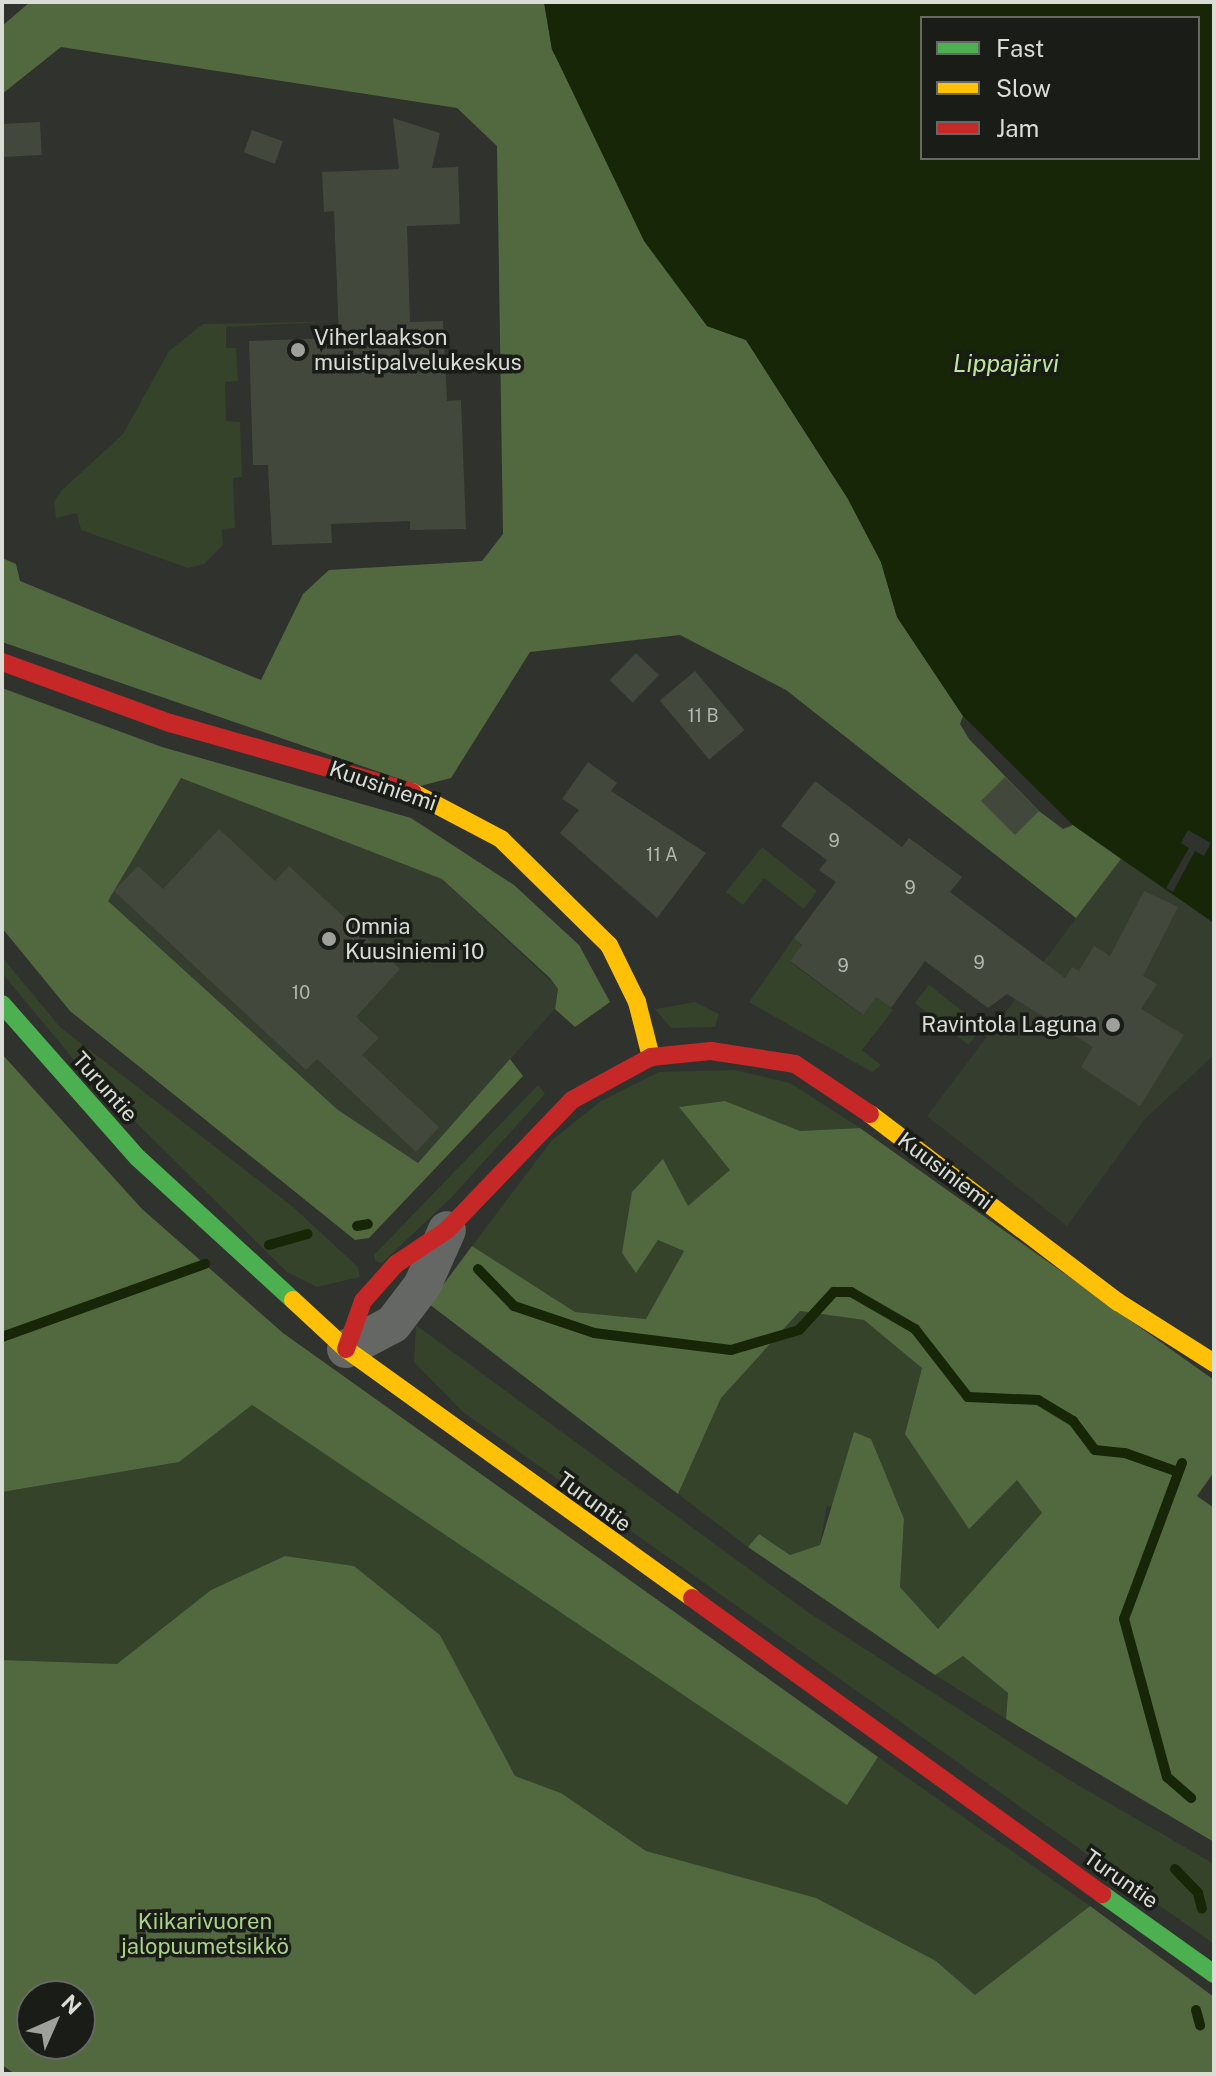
<!DOCTYPE html>
<html>
<head>
<meta charset="utf-8">
<style>
  body { margin:0 }
  #map { position:relative; width:1216px; height:2076px; overflow:hidden; background:#2f322d; font-family:"Public Sans",sans-serif }
  div>[style] { position:absolute }
  .built>* { inset:0; background:#353d2e }
  .green>* { inset:0; background:#35432a; transform-origin:0 0 }
  .forest>* { inset:0; background:#526940 }
  .water>* { inset:0; background:#162606 }
  .pier>* { inset:0; background:#2f322d }
  .stream>* { height:10px; margin:-5px; padding:0 5px; transform-origin:5px; border-radius:5px; background:#162606 }
  .building>* { inset:0; background:#43483d; transform-origin:0 0 }
  .street>* { height:38px; margin:-19px; padding:0 19px; transform-origin:19px; border-radius:19px; background:#656764 }
  .fast>* { height:18px; margin:-9px; padding:0 9px; transform-origin:9px; border-radius:9px; background:#4caf50 }
  .slow>* { height:18px; margin:-9px; padding:0 9px; transform-origin:9px; border-radius:9px; background:#ffc107 }
  .jam>* { height:18px; margin:-9px; padding:0 9px; transform-origin:9px; border-radius:9px; background:#c62828 }
  .dots>* { width:22px; height:22px; translate:-50% -50%; box-sizing:border-box; border:4px solid #191c17; border-radius:50% }
  span { translate:-50% -50%; white-space:nowrap; text-align:center; line-height:1.15; -webkit-text-stroke:7px #191c17; paint-order:stroke }
  .number-label { font-size:18px; color:#b4b8b0 }
  .number-label span { -webkit-text-stroke-width:0 }
  .poi-label { font-size:22px; color:#d9ddd6 }
  .left { translate:0 -50%; text-align:left }
  .right { translate:-100% -50%; text-align:right }
  .street-label { font-size:22px; color:#d9ddd6 }
  .park-label { font-size:22px; color:#aad289 }
  .water-label { font-size:24px; color:#bee79c; font-style:italic }
  .frame { position:absolute; inset:0; border:4px solid #d9ddd6; pointer-events:none }
  .legend { position:absolute; left:920px; top:16px; width:280px; height:144px; box-sizing:border-box; background:#191c17; border:2px solid #666963; margin:0; padding:10px 14px; list-style:none; font-size:24px; color:#d9ddd6 }
  .legend li { display:flex; align-items:center; gap:16px; height:40px }
  .legend b { width:40px; border:2px solid #666963 }
  .north { position:absolute; left:16px; top:1980px; width:80px; height:80px; box-sizing:border-box; background:#191c17; border:2px solid #666963; border-radius:50%; rotate:45deg; font-size:22px; font-weight:700; line-height:32px; text-align:center; color:#d9ddd6 }
  .north::after { content:''; display:block; margin:auto; width:28px; height:36px; background:#9ea19b; clip-path:polygon(50% 0,100% 100%,50% 72%,0 100%) }
</style>
</head>
<body>
<div id="map">
  <div class="built">
    <i style="clip-path:polygon(181px 778px,442px 879px,558px 988px,555px 1009px,418px 1163px,338px 1110px,108px 901px)"></i>
    <i style="clip-path:polygon(1121px 859px,1214px 923px,1214px 1055px,1145px 1119px,1067px 1226px,927px 1116px)"></i>
  </div>
  <div class="green">
    <i style="clip-path:polygon(346px 321px,226px 327px,226px 348px,236px 348px,238px 381px,225px 382px,226px 421px,240px 422px,242px 477px,233px 478px,235px 528px,222px 529px,223px 545px,204px 564px,188px 568px,81px 530px,77px 513px,56px 518px,54px 502px,61px 491px,123px 434px,169px 351px,203px 324px)"></i>
    <i style="clip-path:polygon(762px 847px,817px 891px,804px 909px,764px 878px,743px 905px,726px 892px)"></i>
    <i style="clip-path:polygon(794px 938px,802px 945px,790px 962px,862px 1015px,876px 997px,893px 1010px,862px 1050px,881px 1065px,872px 1072px,749px 1002px)"></i>
    <i style="clip-path:polygon(2px 957px,60px 1027px,293px 1207px,358px 1267px,360px 1277px,317px 1287px,287px 1272px,79px 1066px,2px 973px)"></i>
    <i style="left:929px;top:985px;width:68px;height:23px;rotate:38deg"></i>
    <i style="clip-path:polygon(695px 1002px,719px 1014px,715px 1027px,671px 1028px,655px 1009px)"></i>
    <i style="clip-path:polygon(735px 1070px,790px 1083px,860px 1128px,800px 1131px,725px 1101px,680px 1107px,730px 1170px,658px 1240px,684px 1251px,646px 1319px,575px 1312px,472px 1246px,552px 1140px,601px 1101px,659px 1072px)"></i>
    <i style="clip-path:polygon(538px 1085px,545px 1094px,451px 1198px,382px 1263px,375px 1261px,374px 1255px)"></i>
    <i style="clip-path:polygon(800px 1311px,864px 1320px,922px 1368px,905px 1434px,969px 1528px,1017px 1480px,1042px 1513px,938px 1629px,900px 1587px,904px 1519px,827px 1506px,820px 1545px,790px 1555px,759px 1534px,748px 1547px,678px 1494px,721px 1398px)"></i>
    <i style="clip-path:polygon(416px 1325px,809px 1613px,1066px 1778px,1214px 1864px,1214px 1944px,463px 1412px,414px 1362px)"></i>
    <i style="clip-path:polygon(252px 1405px,846px 1804px,878px 1757px,1090px 1906px,975px 1995px,936px 1961px,646px 1851px,561px 1793px,515px 1776px,440px 1635px,354px 1566px,285px 1556px,211px 1590px,117px 1664px,2px 1660px,2px 1492px,178px 1462px)"></i>
    <i style="clip-path:polygon(963px 1656px,1008px 1693px,1006px 1719px,935px 1675px)"></i>
  </div>
  <div class="forest">
    <i style="clip-path:polygon(30px 2px,544px 2px,552px 50px,707px 326px,746px 340px,848px 499px,881px 562px,897px 617px,963px 716px,960px 724px,969px 739px,1039px 811px,1063px 829px,1073px 825px,1121px 859px,1076px 918px,786px 690px,680px 635px,530px 652px,451px 778px,420px 786px,2px 642px,2px 558px,16px 564px,20px 581px,261px 680px,303px 594px,329px 570px,482px 561px,503px 534px,497px 146px,457px 108px,61px 47px,2px 94px,2px 26px)"></i>
    <i style="clip-path:polygon(2px 688px,162px 747px,411px 818px,514px 885px,579px 945px,610px 1002px,575px 1027px,555px 1009px,558px 989px,550px 978px,442px 879px,181px 778px,108px 901px,338px 1110px,418px 1163px,510px 1059px,523px 1076px,369px 1238px,355px 1240px,70px 1011px,2px 928px)"></i>
    <i style="clip-path:polygon(2px 1054px,142px 1209px,283px 1333px,878px 1757px,847px 1805px,252px 1405px,179px 1462px,2px 1492px)"></i>
    <i style="clip-path:polygon(725px 1101px,800px 1131px,860px 1128px,1214px 1380px,1214px 1472px,1197px 1496px,1214px 1508px,1214px 1842px,1006px 1719px,1008px 1693px,963px 1656px,935px 1675px,748px 1547px,759px 1534px,790px 1555px,820px 1545px,854px 1432px,871px 1439px,904px 1519px,900px 1587px,938px 1629px,1042px 1513px,1017px 1480px,969px 1529px,905px 1434px,922px 1368px,864px 1320px,800px 1311px,721px 1398px,678px 1494px,429px 1304px,472px 1246px,575px 1312px,646px 1319px,684px 1251px,658px 1240px,636px 1273px,622px 1253px,632px 1192px,663px 1159px,688px 1206px,730px 1170px,679px 1107px)"></i>
    <i style="clip-path:polygon(evenodd,285px 1556px,354px 1566px,440px 1635px,515px 1776px,561px 1793px,646px 1851px,816px 1898px,936px 1961px,975px 1995px,1090px 1906px,1214px 1997px,1214px 2074px,15px 2074px,2px 2065px,2px 1660px,117px 1664px,211px 1590px,285px 1556px,32px 1996px,80px 1996px,80px 2044px,32px 2044px,32px 1996px)"></i>
  </div>
  <div class="water">
    <i style="clip-path:polygon(evenodd,544px 2px,1214px 2px,1214px 923px,1073px 825px,963px 716px,897px 617px,881px 562px,848px 499px,746px 340px,707px 326px,644px 241px,552px 49px,544px 2px,922px 18px,1198px 18px,1198px 158px,922px 158px,922px 18px)"></i>
  </div>
  <div class="pier">
    <i style="clip-path:polygon(1188px 830px,1211px 843px,1204px 856px,1195px 851px,1173px 892px,1166px 888px,1189px 848px,1181px 843px)"></i>
  </div>
  <div class="stream">
    <i style="left:357px;top:1226px;width:11px;rotate:-10deg"></i>
    <i style="left:269px;top:1245px;width:40px;rotate:-16deg"></i>
    <i style="left:478px;top:1269px;width:52px;rotate:45.8deg"></i>
    <i style="left:514px;top:1306px;width:84px;rotate:18.6deg"></i>
    <i style="left:594px;top:1333px;width:138px;rotate:7.1deg"></i>
    <i style="left:731px;top:1350px;width:71px;rotate:-16.4deg"></i>
    <i style="left:799px;top:1330px;width:52px;rotate:-47.4deg"></i>
    <i style="left:834px;top:1292px;width:17px"></i>
    <i style="left:851px;top:1292px;width:74px;rotate:30deg"></i>
    <i style="left:915px;top:1329px;width:86px;rotate:52.1deg"></i>
    <i style="left:968px;top:1397px;width:70px;rotate:2.5deg"></i>
    <i style="left:1038px;top:1400px;width:41px;rotate:31deg"></i>
    <i style="left:1073px;top:1421px;width:36px;rotate:53deg"></i>
    <i style="left:1095px;top:1450px;width:30px;rotate:6deg"></i>
    <i style="left:1125px;top:1453px;width:56px;rotate:19.7deg"></i>
    <i style="left:2px;top:1337px;width:216px;rotate:-19.8deg"></i>
    <i style="left:1182px;top:1463px;width:166px;rotate:110.4deg"></i>
    <i style="left:1124px;top:1619px;width:164px;rotate:74.8deg"></i>
    <i style="left:1167px;top:1777px;width:32px;rotate:41deg"></i>
    <i style="left:1175px;top:1869px;width:33px;rotate:46deg"></i>
    <i style="left:1198px;top:1893px;width:16px;rotate:76deg"></i>
    <i style="left:1196px;top:2010px;width:16px;rotate:75deg"></i>
  </div>
  <div class="building">
    <i style="clip-path:polygon(393px 118px,440px 133px,432px 168px,458px 167px,460px 224px,407px 226px,410px 322px,443px 321px,447px 401px,461px 400px,466px 529px,410px 530px,410px 521px,331px 524px,332px 543px,272px 545px,268px 465px,253px 465px,249px 341px,339px 338px,334px 211px,324px 212px,322px 172px,399px 169px)"></i>
    <i style="left:40px;top:122px;width:33px;height:38px;rotate:87deg"></i>
    <i style="left:252px;top:130px;width:33px;height:24px;rotate:20deg"></i>
    <i style="left:636px;top:653px;width:32px;height:38px;rotate:44deg"></i>
    <i style="left:695px;top:671px;width:77px;height:46px;rotate:50deg"></i>
    <i style="clip-path:polygon(588px 762px,617px 783px,611px 791px,706px 853px,657px 918px,560px 833px,579px 810px,562px 799px)"></i>
    <i style="left:1005px;top:777px;width:48px;height:34px;rotate:45deg"></i>
    <i style="clip-path:polygon(815px 781px,902px 847px,909px 838px,962px 877px,950px 892px,1065px 978px,1072px 967px,1079px 971px,1094px 946px,1110px 956px,1144px 891px,1178px 907px,1143px 976px,1157px 984px,1141px 1009px,1184px 1035px,1140px 1106px,1081px 1067px,1093px 1047px,1007px 994px,988px 1008px,925px 961px,891px 1008px,876px 997px,863px 1015px,790px 961px,802px 945px,794px 938px,836px 882px,819px 870px,827px 860px,781px 826px)"></i>
    <i style="clip-path:polygon(219px 829px,275px 881px,289px 866px,400px 969px,356px 1017px,379px 1038px,362px 1055px,439px 1127px,416px 1152px,317px 1059px,306px 1070px,114px 891px,138px 866px,163px 889px)"></i>
  </div>
  <div class="street">
    <i style="left:346px;top:1349px;width:53px;rotate:-28deg"></i>
    <i style="left:393px;top:1324px;width:48px;rotate:-52.7deg"></i>
    <i style="left:422px;top:1286px;width:61px;rotate:-65.9deg"></i>
  </div>
  <div class="fast">
    <i style="left:2px;top:1004px;width:205px;rotate:48.6deg"></i>
    <i style="left:138px;top:1158px;width:210px;rotate:42.5deg"></i>
    <i style="left:1102px;top:1894px;width:138px;rotate:35.5deg"></i>
  </div>
  <div class="slow">
    <i style="left:412px;top:792px;width:101px;rotate:27.8deg"></i>
    <i style="left:501px;top:839px;width:151px;rotate:44.5deg"></i>
    <i style="left:609px;top:945px;width:64px;rotate:63.8deg"></i>
    <i style="left:637px;top:1002px;width:57px;rotate:75.7deg"></i>
    <i style="left:870px;top:1114px;width:311px;rotate:37.2deg"></i>
    <i style="left:1118px;top:1302px;width:114px;rotate:32.4deg"></i>
    <i style="left:293px;top:1300px;width:72px;rotate:42.8deg"></i>
    <i style="left:346px;top:1349px;width:426px;rotate:35.7deg"></i>
  </div>
  <div class="jam">
    <i style="left:2px;top:662px;width:179px;rotate:20deg"></i>
    <i style="left:170px;top:723px;width:252px;rotate:15.9deg"></i>
    <i style="left:346px;top:1349px;width:51px;rotate:-70.5deg"></i>
    <i style="left:363px;top:1301px;width:50px;rotate:-48.3deg"></i>
    <i style="left:396px;top:1264px;width:61px;rotate:-33.7deg"></i>
    <i style="left:447px;top:1230px;width:180px;rotate:-46.1deg"></i>
    <i style="left:572px;top:1100px;width:90px;rotate:-28.6deg"></i>
    <i style="left:651px;top:1057px;width:60px;rotate:-5.7deg"></i>
    <i style="left:711px;top:1051px;width:85px;rotate:8.8deg"></i>
    <i style="left:795px;top:1064px;width:90px;rotate:33.7deg"></i>
    <i style="left:692px;top:1598px;width:506px;rotate:35.83deg"></i>
  </div>
  <div class="dots">
    <i style="left:298px;top:350px;background:#9ea19b"></i>
    <i style="left:329px;top:939px;background:#9ea19b"></i>
    <i style="left:1113px;top:1025px;background:#9ea19b"></i>
  </div>
  <div class="number-label">
    <span style="left:703px;top:716px">11 B</span>
    <span style="left:834px;top:841px">9</span>
    <span style="left:662px;top:855px">11 A</span>
    <span style="left:910px;top:888px">9</span>
    <span style="left:979px;top:963px">9</span>
    <span style="left:843px;top:966px">9</span>
    <span style="left:301px;top:993px">10</span>
  </div>
  <div class="poi-label">
    <span class="left" style="left:314px;top:350px">Viherlaakson<br>muistipalvelukeskus</span>
    <span class="left" style="left:345px;top:939px">Omnia<br>Kuusiniemi 10</span>
    <span class="right" style="left:1097px;top:1025px">Ravintola Laguna</span>
  </div>
  <div class="street-label">
    <span style="left:383px;top:786px;rotate:19deg">Kuusiniemi</span>
    <span style="left:105px;top:1087px;rotate:48deg">Turuntie</span>
    <span style="left:945px;top:1171px;rotate:37deg">Kuusiniemi</span>
    <span style="left:594px;top:1502px;rotate:36deg">Turuntie</span>
    <span style="left:1121px;top:1879px;rotate:35deg">Turuntie</span>
  </div>
  <div class="park-label">
    <span style="left:205px;top:1934px">Kiikarivuoren<br>jalopuumetsikkö</span>
  </div>
  <div class="water-label">
    <span style="left:1006px;top:364px">Lippajärvi</span>
  </div>
  <div class="frame"></div>
  <ul class="legend">
  <li><b style="height:10px;background:#4caf50"></b>Fast</li>
  <li><b style="height:10px;background:#ffc107"></b>Slow</li>
  <li><b style="height:10px;background:#c62828"></b>Jam</li>
  </ul>
  <div class="north">N</div>
</div>
</body>
</html>
